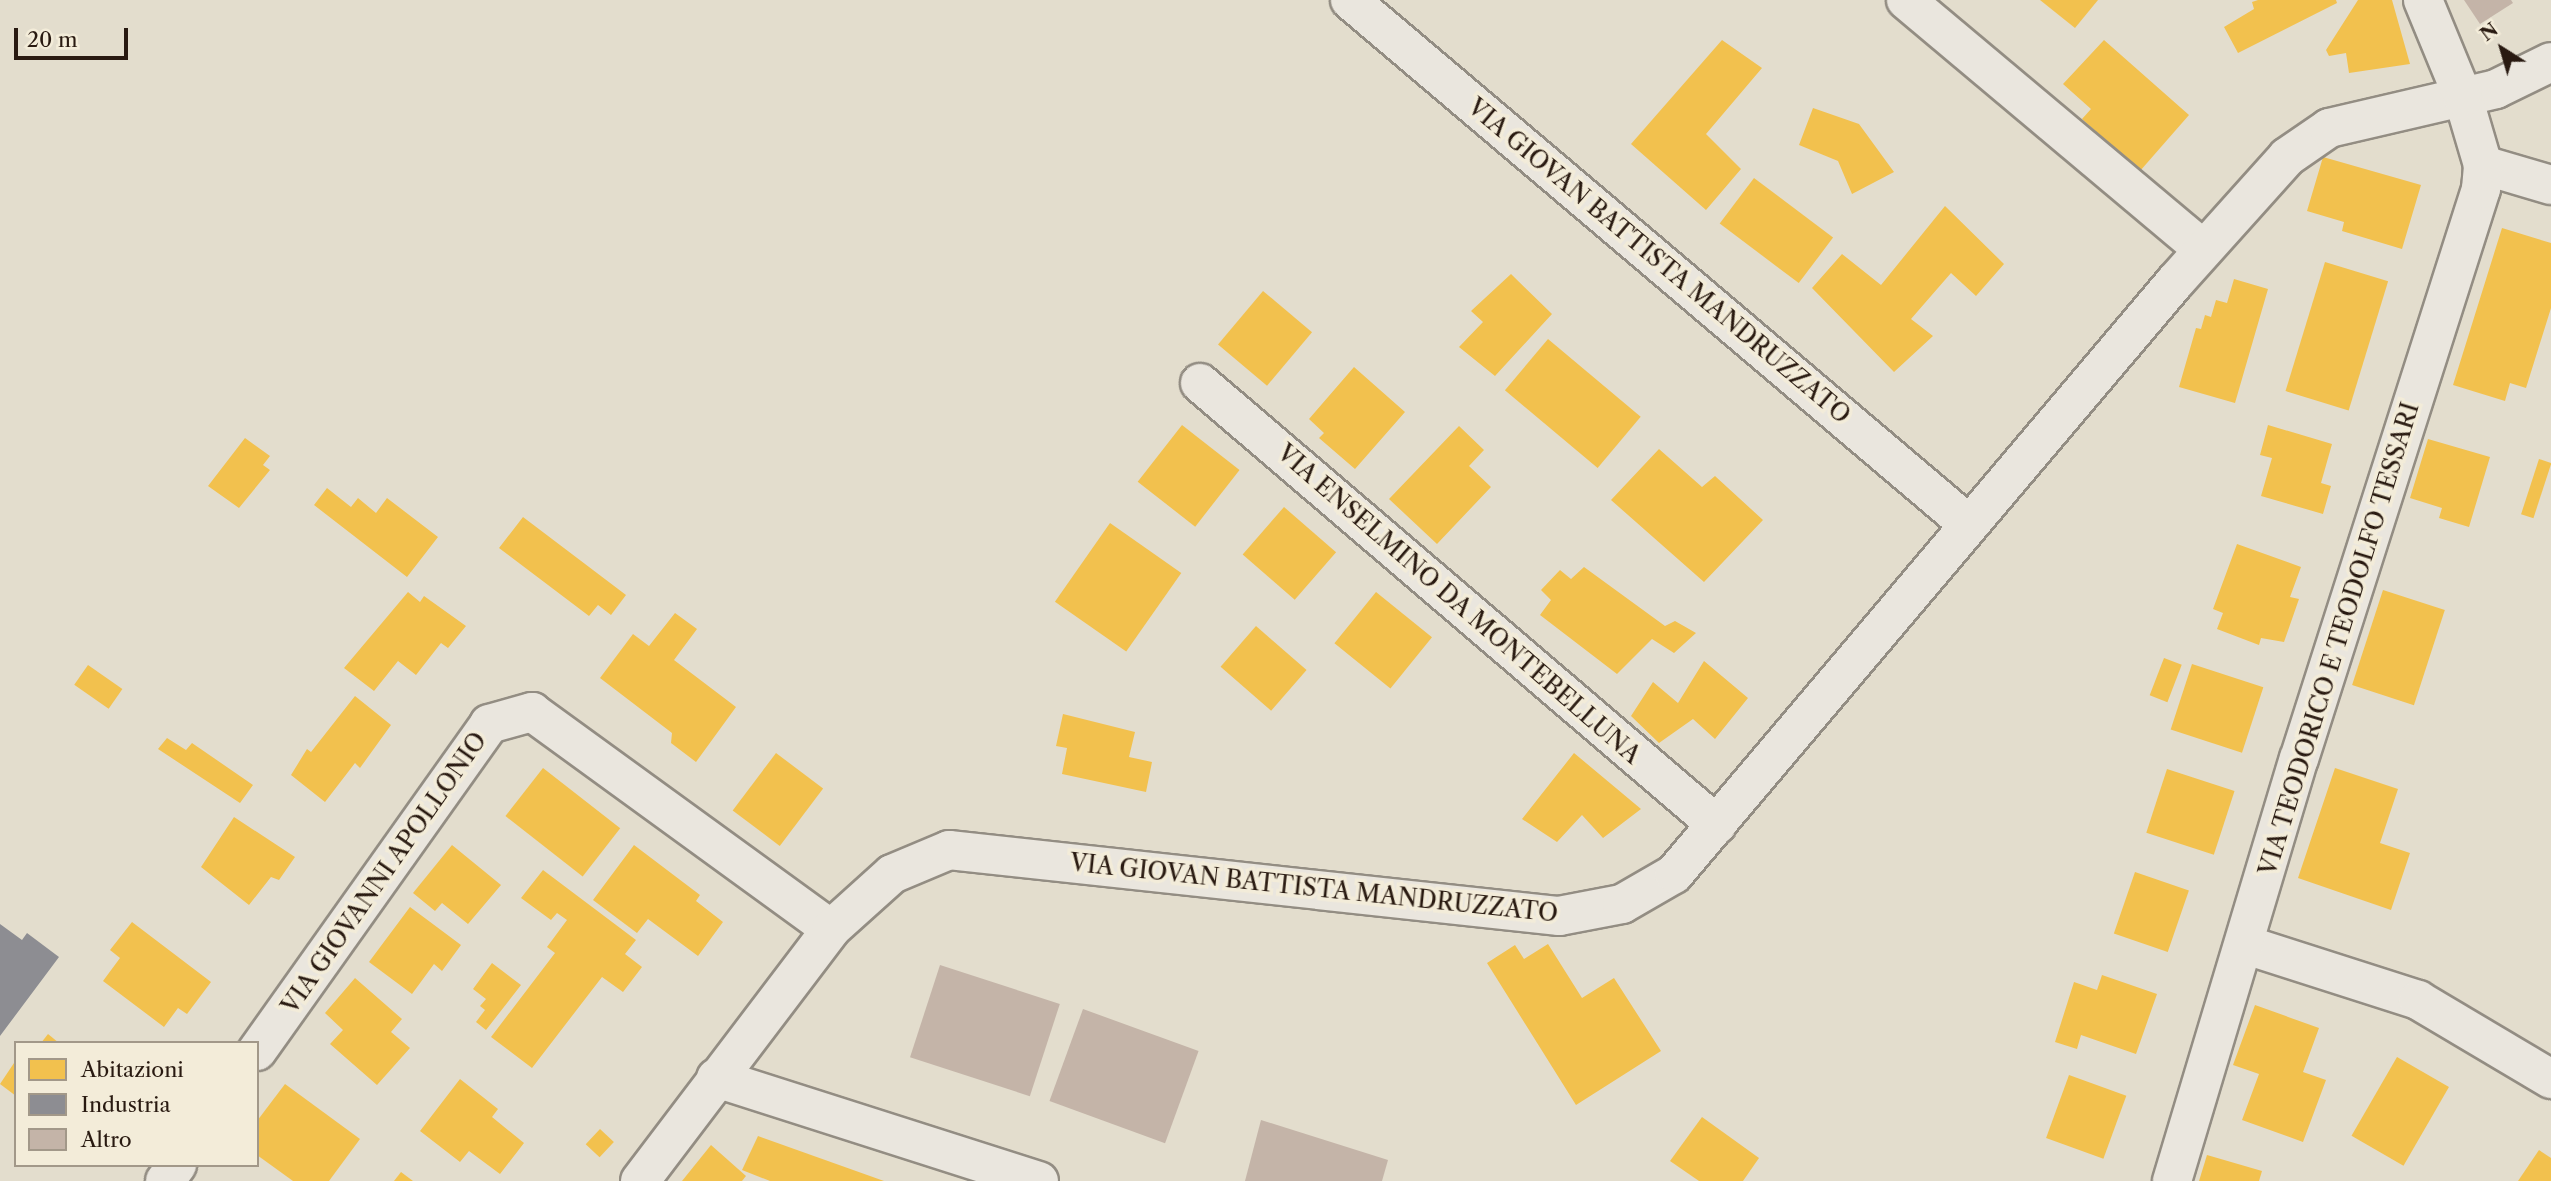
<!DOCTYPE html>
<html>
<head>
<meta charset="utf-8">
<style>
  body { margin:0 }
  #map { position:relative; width:2551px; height:1181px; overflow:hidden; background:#e3ddcd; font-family:"Libre Caslon Text",serif }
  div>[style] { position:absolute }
  .homes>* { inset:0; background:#f2c14e; transform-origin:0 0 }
  .industry>* { inset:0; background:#8d8d92 }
  .building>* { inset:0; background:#c4b4a8; transform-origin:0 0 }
  .roads { filter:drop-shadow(2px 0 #938d83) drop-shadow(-2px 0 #938d83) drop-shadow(0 2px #938d83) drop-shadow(0 -2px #938d83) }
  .minor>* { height:38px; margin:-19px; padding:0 19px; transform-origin:19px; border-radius:19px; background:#eae6de }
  span { translate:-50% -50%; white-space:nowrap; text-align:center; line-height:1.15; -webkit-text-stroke:7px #f3ecd9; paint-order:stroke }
  .street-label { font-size:24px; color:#291a11 }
  .legend { position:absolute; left:14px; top:1041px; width:245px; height:126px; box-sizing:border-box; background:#f3ecd9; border:2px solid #a29889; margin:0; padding:9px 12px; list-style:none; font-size:21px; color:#291a11 }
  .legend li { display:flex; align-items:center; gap:14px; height:35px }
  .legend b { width:35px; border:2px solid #a29889 }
  .north { position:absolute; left:2467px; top:14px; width:70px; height:70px; -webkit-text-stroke:5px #f3ecd9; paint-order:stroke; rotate:323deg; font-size:19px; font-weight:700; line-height:28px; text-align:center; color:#291a11 }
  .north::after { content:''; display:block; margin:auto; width:24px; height:32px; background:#291a11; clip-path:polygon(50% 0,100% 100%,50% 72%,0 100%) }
  .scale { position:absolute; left:14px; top:28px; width:114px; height:32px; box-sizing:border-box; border:4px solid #291a11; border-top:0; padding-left:9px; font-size:21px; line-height:24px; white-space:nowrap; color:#291a11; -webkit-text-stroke:5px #f3ecd9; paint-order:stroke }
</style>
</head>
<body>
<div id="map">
  <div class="homes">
    <i style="clip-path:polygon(2040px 0,2098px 0,2075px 28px)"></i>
    <i style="clip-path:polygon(2258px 0,2336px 0,2337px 3px,2238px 53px,2224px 27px,2254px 9px,2252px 2px)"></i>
    <i style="clip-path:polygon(2358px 0,2392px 0,2410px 64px,2349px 73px,2346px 53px,2329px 56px,2326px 50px)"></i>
    <i style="clip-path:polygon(1722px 40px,1762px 68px,1706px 134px,1741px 169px,1706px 210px,1631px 144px)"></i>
    <i style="clip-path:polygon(2104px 40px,2189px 115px,2140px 171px,2082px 119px,2091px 109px,2063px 84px)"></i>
    <i style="clip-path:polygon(1813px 108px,1859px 124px,1894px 172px,1852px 194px,1838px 161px,1799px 145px)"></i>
    <i style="clip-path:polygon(2323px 157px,2421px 185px,2402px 249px,2342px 231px,2344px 222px,2307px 211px)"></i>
    <i style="left:1754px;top:178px;width:99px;height:57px;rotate:37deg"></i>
    <i style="clip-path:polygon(1945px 206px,2004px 264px,1976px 296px,1951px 273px,1911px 319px,1933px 336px,1894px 372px,1812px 288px,1842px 254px,1881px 285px)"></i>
    <i style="clip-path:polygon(2502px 228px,2551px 243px,2551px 308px,2526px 388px,2510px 383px,2505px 401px,2453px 385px)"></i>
    <i style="left:2325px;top:262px;width:66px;height:135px;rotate:17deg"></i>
    <i style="clip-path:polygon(1511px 274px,1552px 314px,1495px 376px,1459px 347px,1483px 322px,1471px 311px)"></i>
    <i style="clip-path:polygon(2234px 279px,2268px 289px,2235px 403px,2179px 387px,2196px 328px,2201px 329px,2205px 315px,2211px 317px,2216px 300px,2227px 303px)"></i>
    <i style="left:1263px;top:291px;width:64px;height:70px;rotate:40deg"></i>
    <i style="left:1548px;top:339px;width:121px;height:67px;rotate:40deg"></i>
    <i style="clip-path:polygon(1354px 367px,1405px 412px,1355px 469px,1319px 438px,1324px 433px,1309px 419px)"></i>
    <i style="left:1182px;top:425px;width:73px;height:72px;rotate:38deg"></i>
    <i style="clip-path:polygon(2268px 425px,2332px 444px,2321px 483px,2331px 486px,2323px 514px,2261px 496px,2272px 458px,2260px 455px)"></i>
    <i style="clip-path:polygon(1459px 426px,1484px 450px,1469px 466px,1491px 487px,1437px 544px,1389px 499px)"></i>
    <i style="clip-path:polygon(245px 438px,270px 456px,263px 465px,270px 470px,239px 508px,208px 486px)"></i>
    <i style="clip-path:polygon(2428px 439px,2490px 457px,2469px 527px,2439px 518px,2442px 508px,2410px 498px)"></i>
    <i style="clip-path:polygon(1659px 449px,1702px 487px,1715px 476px,1763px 520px,1704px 582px,1611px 500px)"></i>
    <i style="left:2539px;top:459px;width:13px;height:58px;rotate:18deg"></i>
    <i style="clip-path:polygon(327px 488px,351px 507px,358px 498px,376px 513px,387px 498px,438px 537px,407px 577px,314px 505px)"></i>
    <i style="left:1284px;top:507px;width:69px;height:63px;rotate:41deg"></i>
    <i style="clip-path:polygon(523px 517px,626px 595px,611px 615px,598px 605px,589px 616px,499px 548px)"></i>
    <i style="left:1110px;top:523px;width:87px;height:96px;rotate:35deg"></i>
    <i style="clip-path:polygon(2237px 544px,2301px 567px,2290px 597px,2299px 599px,2284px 642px,2261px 638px,2259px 645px,2217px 629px,2223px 613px,2213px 609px)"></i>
    <i style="clip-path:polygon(1584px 567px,1665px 626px,1675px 621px,1696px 633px,1674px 653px,1652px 639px,1617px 674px,1540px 615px,1551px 600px,1541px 590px,1560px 570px,1571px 579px)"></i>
    <i style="left:2383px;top:590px;width:65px;height:100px;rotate:18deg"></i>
    <i style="clip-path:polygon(408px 592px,420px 602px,424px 596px,466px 626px,448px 648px,441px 643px,416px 675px,398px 661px,374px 691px,344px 668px)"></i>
    <i style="left:1376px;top:592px;width:72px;height:66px;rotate:39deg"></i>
    <i style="clip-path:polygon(675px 613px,697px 629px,674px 660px,736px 707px,696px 762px,671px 743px,672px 733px,600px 678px,633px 634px,649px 646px)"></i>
    <i style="left:1256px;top:626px;width:67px;height:54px;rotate:41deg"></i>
    <i style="left:2164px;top:658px;width:19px;height:40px;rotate:21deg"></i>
    <i style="clip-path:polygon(1704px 661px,1748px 698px,1715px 739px,1693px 719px,1659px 743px,1631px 716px,1653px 682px,1678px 703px)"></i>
    <i style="left:2192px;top:664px;width:75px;height:69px;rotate:18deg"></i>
    <i style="left:88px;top:665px;width:42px;height:24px;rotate:35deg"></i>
    <i style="clip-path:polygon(355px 696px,391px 725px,360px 768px,355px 763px,325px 802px,291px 775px,307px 749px,311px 752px)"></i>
    <i style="clip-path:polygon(1063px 714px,1135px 732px,1129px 757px,1152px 762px,1146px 792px,1062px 774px,1067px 748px,1056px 746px)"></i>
    <i style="clip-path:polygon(167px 738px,186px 750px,192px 743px,253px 785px,240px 803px,158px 749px)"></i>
    <i style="left:776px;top:753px;width:59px;height:72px;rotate:37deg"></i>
    <i style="clip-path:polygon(1574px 753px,1641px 809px,1603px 838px,1582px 815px,1557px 842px,1522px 819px)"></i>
    <i style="left:543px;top:768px;width:98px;height:61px;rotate:38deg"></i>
    <i style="clip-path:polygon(2335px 768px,2398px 789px,2380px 843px,2410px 853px,2391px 910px,2298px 878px)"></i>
    <i style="left:2167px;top:769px;width:71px;height:67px;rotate:18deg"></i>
    <i style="clip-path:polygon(234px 817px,295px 857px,279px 880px,271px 877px,249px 905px,201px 867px)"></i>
    <i style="clip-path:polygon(452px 845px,501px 885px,468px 924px,442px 903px,435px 911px,413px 893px)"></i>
    <i style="clip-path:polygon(634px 845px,700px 895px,696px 901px,723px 922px,698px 956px,648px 919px,637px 933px,593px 900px)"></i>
    <i style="clip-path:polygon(543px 870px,636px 940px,625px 954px,642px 967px,623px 992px,602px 977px,532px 1068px,491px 1037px,555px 953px,547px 947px,567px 920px,557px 913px,551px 920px,521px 898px)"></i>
    <i style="left:2135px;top:872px;width:57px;height:65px;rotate:19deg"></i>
    <i style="clip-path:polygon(410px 907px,461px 945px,442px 971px,434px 964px,412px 994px,369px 962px)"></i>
    <i style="clip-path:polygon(132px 922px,211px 982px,187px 1014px,178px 1008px,164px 1027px,103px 981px,120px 958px,110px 950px)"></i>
    <i style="clip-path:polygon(1548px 944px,1582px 998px,1614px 978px,1661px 1051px,1576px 1105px,1487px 963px,1515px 945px,1524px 959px)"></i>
    <i style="clip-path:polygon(492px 963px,521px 985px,486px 1030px,476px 1022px,485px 1010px,480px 1006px,486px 999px,473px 989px)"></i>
    <i style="clip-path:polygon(2102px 975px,2157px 994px,2136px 1054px,2081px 1035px,2077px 1049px,2055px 1042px,2074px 982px,2097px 990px)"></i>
    <i style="clip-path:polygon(355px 978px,402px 1019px,391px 1032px,410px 1048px,377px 1085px,330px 1044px,343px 1030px,325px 1013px)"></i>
    <i style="clip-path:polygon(2255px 1005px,2319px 1028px,2303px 1072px,2326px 1080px,2303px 1142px,2242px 1120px,2259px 1074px,2233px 1065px)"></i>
    <i style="clip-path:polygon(48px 1034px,59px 1043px,41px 1043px)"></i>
    <i style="left:2397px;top:1057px;width:60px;height:91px;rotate:30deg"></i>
    <i style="clip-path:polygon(16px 1060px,16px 1096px,0 1084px)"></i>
    <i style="left:2069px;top:1075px;width:61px;height:67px;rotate:20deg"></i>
    <i style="clip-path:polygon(460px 1079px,498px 1109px,492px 1117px,524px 1143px,500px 1174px,469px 1151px,460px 1162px,420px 1131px)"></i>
    <i style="clip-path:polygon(285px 1084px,360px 1139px,329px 1181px,293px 1181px,257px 1155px,257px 1121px)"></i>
    <i style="clip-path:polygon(1702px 1117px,1759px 1158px,1743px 1181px,1699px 1181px,1670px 1161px)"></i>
    <i style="left:600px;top:1129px;width:19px;height:21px;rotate:43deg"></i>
    <i style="clip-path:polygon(758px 1136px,884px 1181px,770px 1181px,742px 1170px)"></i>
    <i style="clip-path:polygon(711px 1145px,746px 1176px,742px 1181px,682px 1181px)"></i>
    <i style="clip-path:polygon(2539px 1150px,2551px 1158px,2551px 1181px,2518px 1181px)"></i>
    <i style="clip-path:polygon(2207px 1155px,2262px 1171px,2259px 1181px,2199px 1181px)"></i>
    <i style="clip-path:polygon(401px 1172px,413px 1181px,394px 1181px)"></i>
  </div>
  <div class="industry">
    <i style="clip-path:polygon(0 924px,22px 940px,27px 933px,59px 957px,0 1036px)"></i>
  </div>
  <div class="building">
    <i style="clip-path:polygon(2464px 0,2511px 0,2513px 3px,2480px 24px)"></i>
    <i style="left:940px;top:965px;width:126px;height:97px;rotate:18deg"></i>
    <i style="left:1083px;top:1009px;width:123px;height:98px;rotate:20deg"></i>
    <i style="clip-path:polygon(1261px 1120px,1388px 1160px,1382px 1181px,1245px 1181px)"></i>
  </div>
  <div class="roads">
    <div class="minor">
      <i style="left:1350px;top:0;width:810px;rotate:40.29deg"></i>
      <i style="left:1906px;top:0;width:388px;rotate:40deg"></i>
      <i style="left:2483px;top:165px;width:71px;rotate:16.4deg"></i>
      <i style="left:1200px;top:383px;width:680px;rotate:40.53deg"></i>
      <i style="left:2246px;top:945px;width:181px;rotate:17.7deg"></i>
      <i style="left:2418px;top:1000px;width:155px;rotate:30.7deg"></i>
      <i style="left:257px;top:1051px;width:401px;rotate:-54.6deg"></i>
      <i style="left:489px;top:724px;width:45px;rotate:-15.6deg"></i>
      <i style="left:532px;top:712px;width:369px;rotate:36deg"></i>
      <i style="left:716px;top:1078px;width:339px;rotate:17.7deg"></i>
      <i style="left:165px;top:1181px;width:20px;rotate:-53deg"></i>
      <i style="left:640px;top:1181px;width:316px;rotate:-52.8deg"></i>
      <i style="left:831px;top:929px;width:82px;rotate:-42deg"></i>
      <i style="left:892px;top:874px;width:62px;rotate:-22.8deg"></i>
      <i style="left:949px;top:850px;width:614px;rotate:6.18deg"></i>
      <i style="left:1559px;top:916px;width:64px;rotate:-10.8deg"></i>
      <i style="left:1622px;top:904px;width:60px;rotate:-30deg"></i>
      <i style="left:1674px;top:874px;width:776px;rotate:-49.76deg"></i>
      <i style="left:2175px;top:282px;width:168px;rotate:-48.1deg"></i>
      <i style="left:2287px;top:157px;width:51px;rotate:-34.6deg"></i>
      <i style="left:2329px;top:128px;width:171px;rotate:-13.1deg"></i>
      <i style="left:2496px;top:89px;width:61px;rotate:-26.1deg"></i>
      <i style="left:2172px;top:1181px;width:441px;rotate:-73.3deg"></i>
      <i style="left:2299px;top:759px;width:598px;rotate:-72.29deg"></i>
      <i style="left:2481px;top:189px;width:24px;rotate:-85deg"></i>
      <i style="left:2483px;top:165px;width:71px;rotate:-106.4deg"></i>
      <i style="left:2463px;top:97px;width:105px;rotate:-112.4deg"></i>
    </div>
  </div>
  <div class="street-label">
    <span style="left:1659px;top:261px;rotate:40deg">VIA GIOVAN BATTISTA MANDRUZZATO</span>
    <span style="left:1459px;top:604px;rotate:41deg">VIA ENSELMINO DA MONTEBELLUNA</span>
    <span style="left:2339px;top:639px;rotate:-73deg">VIA TEODORICO E TEODOLFO TESSARI</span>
    <span style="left:384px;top:873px;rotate:-55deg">VIA GIOVANNI APOLLONIO</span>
    <span style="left:1314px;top:888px;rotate:6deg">VIA GIOVAN BATTISTA MANDRUZZATO</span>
  </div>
  <ul class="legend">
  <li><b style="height:19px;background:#f2c14e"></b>Abitazioni</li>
  <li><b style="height:19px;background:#8d8d92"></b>Industria</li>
  <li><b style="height:19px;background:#c4b4a8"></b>Altro</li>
  </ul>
  <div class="north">N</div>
  <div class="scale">20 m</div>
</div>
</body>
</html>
